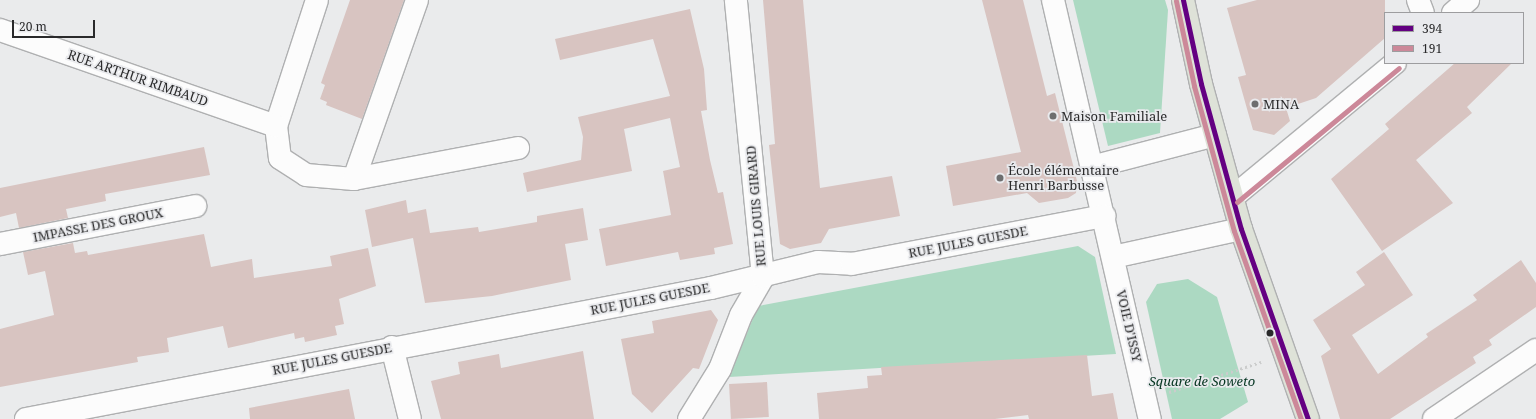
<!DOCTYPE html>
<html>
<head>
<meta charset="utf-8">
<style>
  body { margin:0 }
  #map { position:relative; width:1536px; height:419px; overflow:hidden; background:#eaebec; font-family:"Noto Serif",serif }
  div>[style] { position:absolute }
  .green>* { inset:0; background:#acd9c2 }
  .building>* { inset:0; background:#d8c4c1; transform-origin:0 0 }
  .path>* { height:2.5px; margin-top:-1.25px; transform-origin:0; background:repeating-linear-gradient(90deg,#cbcccc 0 2px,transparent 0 5px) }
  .roads { filter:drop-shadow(1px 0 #afb0b1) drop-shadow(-1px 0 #afb0b1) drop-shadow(0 1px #afb0b1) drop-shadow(0 -1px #afb0b1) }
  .minor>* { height:22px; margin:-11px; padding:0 11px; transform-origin:11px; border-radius:11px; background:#fcfcfc }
  .major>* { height:22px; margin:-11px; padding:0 11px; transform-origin:11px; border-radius:11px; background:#dee2d8 }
  .bus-1>* { height:5px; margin:-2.5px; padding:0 2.5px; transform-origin:2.5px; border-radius:2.5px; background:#640082 }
  .bus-2>* { height:5px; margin:-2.5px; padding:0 2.5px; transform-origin:2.5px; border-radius:2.5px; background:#c89 }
  .dots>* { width:11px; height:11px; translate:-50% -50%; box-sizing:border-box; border:2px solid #e9eaed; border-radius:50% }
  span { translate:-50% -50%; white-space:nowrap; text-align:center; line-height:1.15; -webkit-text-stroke:3.5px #e9eaed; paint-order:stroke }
  .street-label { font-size:13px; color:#2a2a2b }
  .poi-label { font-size:13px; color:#2a2a2b }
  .left { translate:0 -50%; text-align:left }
  .park-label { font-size:13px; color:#043520; font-style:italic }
  .legend { position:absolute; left:1384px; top:12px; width:140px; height:52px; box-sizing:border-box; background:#e9eaed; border:1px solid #9d9d9f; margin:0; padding:5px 7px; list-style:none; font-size:12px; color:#2a2a2b }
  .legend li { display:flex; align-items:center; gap:8px; height:20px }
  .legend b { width:20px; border:1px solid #9d9d9f }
  .scale { position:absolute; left:12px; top:20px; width:83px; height:18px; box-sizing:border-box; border:2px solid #2a2a2b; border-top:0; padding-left:5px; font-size:12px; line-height:14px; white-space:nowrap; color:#2a2a2b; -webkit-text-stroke:3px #e9eaed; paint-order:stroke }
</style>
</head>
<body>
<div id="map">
  <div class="green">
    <i style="clip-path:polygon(1073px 0,1165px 0,1168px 10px,1160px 133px,1108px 146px)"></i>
    <i style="clip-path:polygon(1078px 246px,1095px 257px,1116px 354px,729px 377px,758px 306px)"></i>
    <i style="clip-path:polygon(1188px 279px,1217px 297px,1248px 402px,1220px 419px,1172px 419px,1146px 302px,1157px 284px)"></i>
  </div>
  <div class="building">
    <i style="clip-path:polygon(350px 0,404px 0,362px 119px,326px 105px,327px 102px,320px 99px,325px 85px,321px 83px)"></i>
    <i style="clip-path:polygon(763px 0,803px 0,820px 188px,892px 176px,900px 216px,829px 229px,821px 243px,790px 249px,780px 244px,769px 145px,775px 144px)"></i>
    <i style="clip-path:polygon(982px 0,1023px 0,1047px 96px,1055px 93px,1077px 181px,1076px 193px,1068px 198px,1039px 203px,1027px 193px,953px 206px,946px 166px,1021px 152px)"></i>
    <i style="clip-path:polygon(1257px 0,1385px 0,1385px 38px,1316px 98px,1286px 108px,1290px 121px,1274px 135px,1253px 130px,1238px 77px,1246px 75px,1227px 8px)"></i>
    <i style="clip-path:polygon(690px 9px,704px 69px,707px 110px,701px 111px,710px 160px,718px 193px,723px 192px,733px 244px,714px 248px,715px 254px,680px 260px,678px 252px,606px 266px,599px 229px,671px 215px,663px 171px,680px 167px,670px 118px,624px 129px,632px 171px,527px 192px,523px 173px,581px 160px,583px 137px,578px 117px,670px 96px,653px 39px,560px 60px,555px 39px)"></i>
    <i style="clip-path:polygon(1455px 63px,1512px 63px,1467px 107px,1472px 113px,1416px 160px,1453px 203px,1382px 251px,1331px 179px,1389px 129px,1385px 124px)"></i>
    <i style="clip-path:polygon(204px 147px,210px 175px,105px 194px,106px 201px,66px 209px,68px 218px,19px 228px,16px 213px,0 217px,0 188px)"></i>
    <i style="clip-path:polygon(406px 200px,408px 213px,426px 209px,430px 233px,478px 227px,479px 232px,537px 222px,537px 216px,583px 208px,588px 240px,565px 244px,571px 280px,492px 296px,425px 303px,413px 238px,372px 247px,365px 210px)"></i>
    <i style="clip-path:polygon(204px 234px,211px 267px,252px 259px,254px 278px,332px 266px,330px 256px,368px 248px,376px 286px,339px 299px,344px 324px,335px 326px,337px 335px,305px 342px,304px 337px,295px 339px,294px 333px,228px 348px,223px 326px,167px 338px,169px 352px,137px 357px,138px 362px,0 387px,0 329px,54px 315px,45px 271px,28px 275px,23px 252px,73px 243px,75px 253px,87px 251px,88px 255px)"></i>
    <i style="clip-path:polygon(1384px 252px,1413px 295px,1352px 335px,1378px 374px,1428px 337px,1426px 334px,1477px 300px,1473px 295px,1521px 260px,1536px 283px,1536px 307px,1489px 340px,1492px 345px,1473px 357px,1476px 363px,1390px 419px,1340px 419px,1321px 356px,1331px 349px,1313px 320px,1365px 285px,1356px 272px)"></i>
    <i style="clip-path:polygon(711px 310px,718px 320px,699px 369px,693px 368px,652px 413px,632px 394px,621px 339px,654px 333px,652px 321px)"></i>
    <i style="clip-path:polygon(583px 351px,594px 419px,441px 419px,431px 381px,460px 374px,458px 362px,499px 354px,501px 368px)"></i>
    <i style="clip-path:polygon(1087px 355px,1092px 396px,1113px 393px,1118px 419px,1029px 419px,1028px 415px,995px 419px,819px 419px,817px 393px,868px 388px,867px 376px,882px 375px,881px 367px)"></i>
    <i style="left:767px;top:382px;width:35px;height:38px;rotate:87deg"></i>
    <i style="clip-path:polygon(349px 389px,355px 419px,250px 419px,249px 408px)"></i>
  </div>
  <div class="path">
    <i style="left:1169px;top:392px;width:97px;rotate:-18.1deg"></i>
  </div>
  <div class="roads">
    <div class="minor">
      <i style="left:317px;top:0;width:133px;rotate:108deg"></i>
      <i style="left:276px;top:126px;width:32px;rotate:83deg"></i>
      <i style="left:280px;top:158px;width:31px;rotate:33deg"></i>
      <i style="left:306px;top:175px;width:48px;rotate:4.8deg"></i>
      <i style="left:354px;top:179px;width:167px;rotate:-10.7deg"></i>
      <i style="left:1053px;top:0;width:430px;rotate:77deg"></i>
      <i style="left:1418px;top:0;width:14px;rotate:69deg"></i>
      <i style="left:1453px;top:13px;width:20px;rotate:-41deg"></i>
      <i style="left:0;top:30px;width:292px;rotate:19.2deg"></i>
      <i style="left:1092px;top:167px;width:127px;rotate:-14.6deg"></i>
      <i style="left:354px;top:179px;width:190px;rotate:-70.6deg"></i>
      <i style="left:1233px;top:197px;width:210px;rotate:-39.6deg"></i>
      <i style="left:0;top:244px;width:199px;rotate:-11deg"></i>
      <i style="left:1113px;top:257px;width:131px;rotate:-12.3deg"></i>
      <i style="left:392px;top:347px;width:74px;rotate:76deg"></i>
      <i style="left:26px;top:419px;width:697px;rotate:-10.83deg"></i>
      <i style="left:711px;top:288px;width:110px;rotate:-13.7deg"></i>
      <i style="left:818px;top:262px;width:34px;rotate:3deg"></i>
      <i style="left:852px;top:264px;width:257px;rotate:-10.8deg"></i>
      <i style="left:689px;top:419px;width:59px;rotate:-58.2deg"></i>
      <i style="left:720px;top:369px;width:58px;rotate:-68.7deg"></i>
      <i style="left:741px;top:315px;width:44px;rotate:-59.9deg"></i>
      <i style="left:763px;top:277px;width:278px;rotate:-95.6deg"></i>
      <i style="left:1434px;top:419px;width:123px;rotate:-34.1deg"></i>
    </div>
    <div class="major">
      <i style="left:1183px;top:0;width:86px;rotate:77.9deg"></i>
      <i style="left:1201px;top:84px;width:150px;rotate:74.6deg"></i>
      <i style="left:1241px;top:229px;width:201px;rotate:70.6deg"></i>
    </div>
  </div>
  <div class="bus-1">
    <i style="left:1183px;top:0;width:86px;rotate:77.9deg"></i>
    <i style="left:1201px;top:84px;width:150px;rotate:74.6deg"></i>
    <i style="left:1241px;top:229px;width:201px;rotate:70.6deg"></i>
  </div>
  <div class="bus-2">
    <i style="left:1176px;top:1px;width:87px;rotate:78deg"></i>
    <i style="left:1194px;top:86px;width:150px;rotate:74.6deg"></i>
    <i style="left:1234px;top:231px;width:200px;rotate:70.4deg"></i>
    <i style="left:1237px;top:202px;width:210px;rotate:-39.6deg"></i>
  </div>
  <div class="dots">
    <i style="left:1255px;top:104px;background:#6d6e6f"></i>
    <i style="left:1053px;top:116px;background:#6d6e6f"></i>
    <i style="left:1000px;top:178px;background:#6d6e6f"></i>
    <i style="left:1270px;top:333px;background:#2a2a2b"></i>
  </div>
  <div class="street-label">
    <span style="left:138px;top:78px;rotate:19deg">RUE ARTHUR RIMBAUD</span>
    <span style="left:756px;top:206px;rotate:-95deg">RUE LOUIS GIRARD</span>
    <span style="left:98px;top:225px;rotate:-11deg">IMPASSE DES GROUX</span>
    <span style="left:968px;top:242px;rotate:-11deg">RUE JULES GUESDE</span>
    <span style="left:650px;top:299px;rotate:-11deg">RUE JULES GUESDE</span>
    <span style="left:1129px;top:326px;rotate:77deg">VOIE D'ISSY</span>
    <span style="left:332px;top:359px;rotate:-11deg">RUE JULES GUESDE</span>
  </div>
  <div class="poi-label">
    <span class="left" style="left:1263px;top:104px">MINA</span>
    <span class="left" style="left:1061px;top:116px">Maison Familiale</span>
    <span class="left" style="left:1008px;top:178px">École élémentaire<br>Henri Barbusse</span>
  </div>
  <div class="park-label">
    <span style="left:1202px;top:381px">Square de Soweto</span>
  </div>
  <ul class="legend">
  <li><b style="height:5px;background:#640082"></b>394</li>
  <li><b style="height:5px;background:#c89"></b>191</li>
  </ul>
  <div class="scale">20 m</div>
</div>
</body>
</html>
